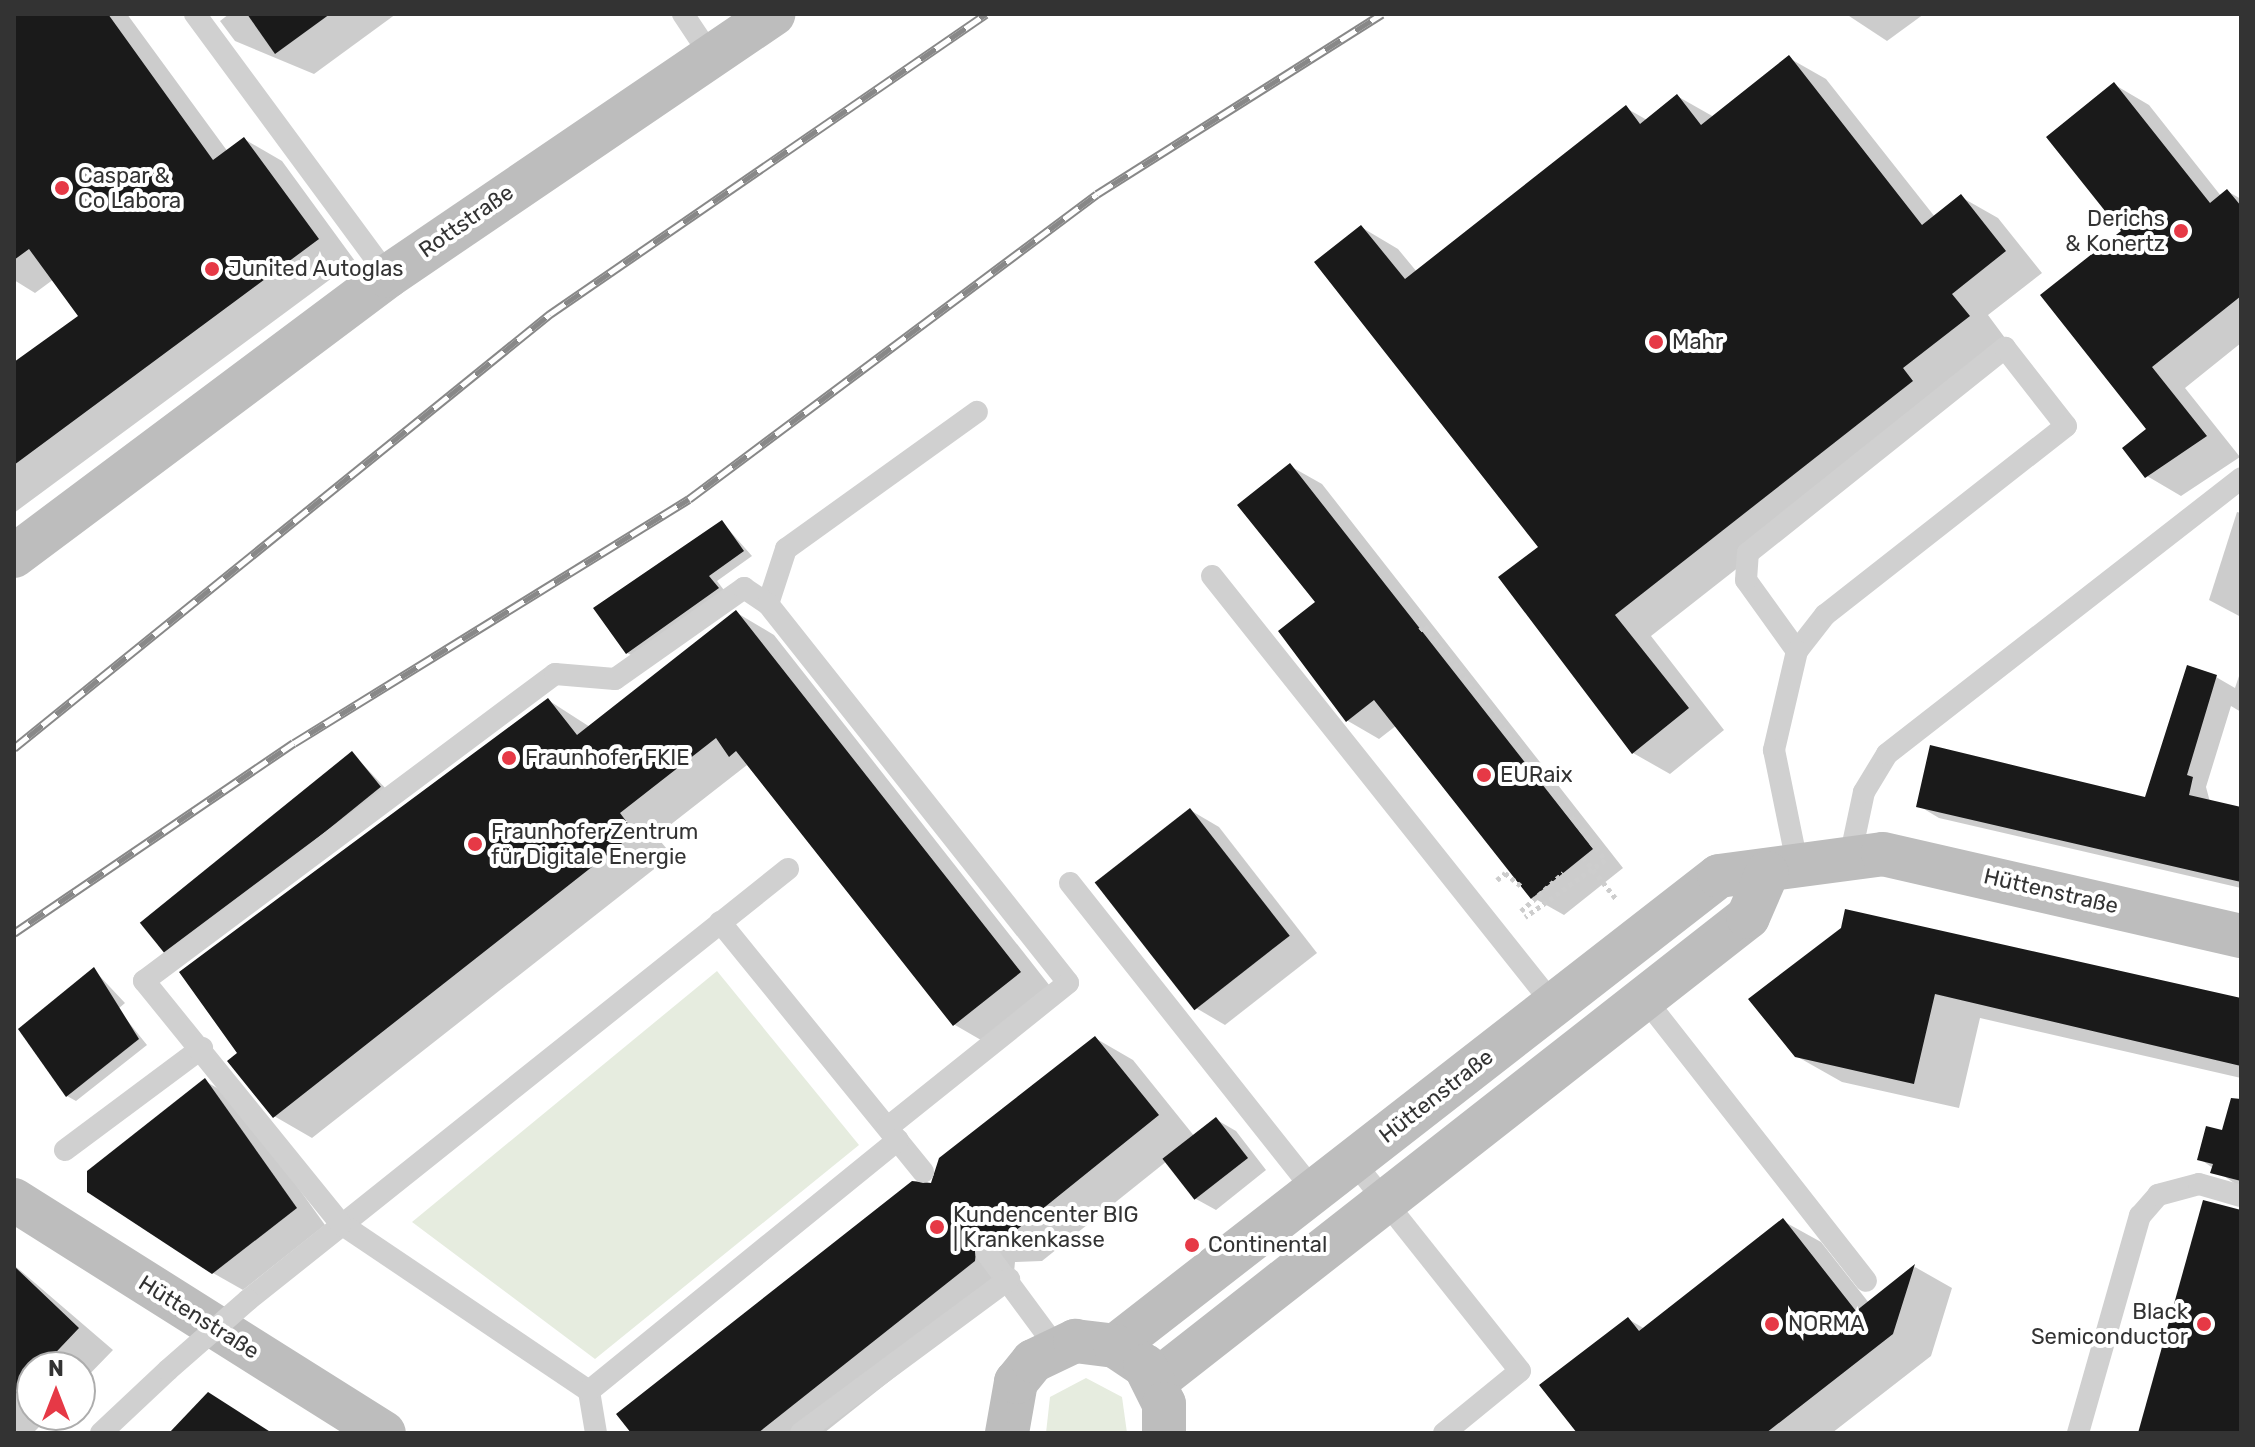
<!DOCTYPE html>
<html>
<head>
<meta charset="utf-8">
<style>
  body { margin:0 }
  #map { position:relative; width:2255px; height:1447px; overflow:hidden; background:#fff; font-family:Rubik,sans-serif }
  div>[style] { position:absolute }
  .green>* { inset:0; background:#e6ecdf }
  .shadow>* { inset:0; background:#0003 }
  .building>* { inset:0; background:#1a1a1a; transform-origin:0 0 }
  .path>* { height:5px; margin-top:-2.5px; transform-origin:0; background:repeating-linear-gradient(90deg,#cdcdcd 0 4px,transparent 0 8px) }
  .lane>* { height:22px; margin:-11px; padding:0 11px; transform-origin:11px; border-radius:11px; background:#d0d0d0 }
  .secondary>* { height:44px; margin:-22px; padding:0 22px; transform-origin:22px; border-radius:22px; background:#bdbdbd }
  .rail>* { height:9px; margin-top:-4.5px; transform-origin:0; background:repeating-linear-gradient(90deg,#fff 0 18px,#888 0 36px); box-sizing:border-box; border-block:2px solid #888 }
  .lane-bridge>* { height:22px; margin:-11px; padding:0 11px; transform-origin:11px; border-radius:11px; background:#d0d0d0 }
  .dots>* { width:22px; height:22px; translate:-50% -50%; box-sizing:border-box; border:4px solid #fff; border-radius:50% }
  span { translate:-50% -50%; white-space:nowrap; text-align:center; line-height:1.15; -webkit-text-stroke:8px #fff; paint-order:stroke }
  .poi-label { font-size:22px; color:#333 }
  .left { translate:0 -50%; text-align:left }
  .right { translate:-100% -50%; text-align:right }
  .street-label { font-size:22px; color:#333 }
  .frame { position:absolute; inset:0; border:16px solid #333; pointer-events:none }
  .north { position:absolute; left:16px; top:1351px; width:80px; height:80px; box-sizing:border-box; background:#fff; border:2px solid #adadad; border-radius:50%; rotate:0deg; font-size:22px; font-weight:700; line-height:32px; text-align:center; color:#333 }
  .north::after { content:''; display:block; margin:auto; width:28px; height:36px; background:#e63946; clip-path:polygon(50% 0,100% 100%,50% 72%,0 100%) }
</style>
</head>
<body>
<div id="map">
  <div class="green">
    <i style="clip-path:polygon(717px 971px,859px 1145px,595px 1359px,412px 1222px)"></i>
    <i style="clip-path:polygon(1086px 1378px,1122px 1397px,1127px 1433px,1046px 1433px,1050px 1397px)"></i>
  </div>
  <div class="shadow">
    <i style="clip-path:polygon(14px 14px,127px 14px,228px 152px,244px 139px,282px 161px,355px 261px,14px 513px,14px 365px,81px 316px,54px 279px,35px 293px,14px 280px)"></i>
    <i style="clip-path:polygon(229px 14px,396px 14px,314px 74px,235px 41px,220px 21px)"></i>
    <i style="clip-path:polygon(1846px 14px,1924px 14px,1887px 41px)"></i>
    <i style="clip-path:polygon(1789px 58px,1826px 79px,1935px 217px,1961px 197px,1998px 218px,2042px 273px,1988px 315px,2005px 338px,1948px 403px,1651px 636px,1724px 730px,1670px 774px,1633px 753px,1541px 547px,1361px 227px,1398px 249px,1417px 272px,1626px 108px,1647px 120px,1677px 96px,1714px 117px)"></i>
    <i style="clip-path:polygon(2115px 85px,2149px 105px,2221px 196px,2227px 191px,2241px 199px,2241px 343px,2185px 388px,2240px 457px,2181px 496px,2147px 476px,2149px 429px)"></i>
    <i style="clip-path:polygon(1290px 466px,1322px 484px,1623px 868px,1564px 915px,1532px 897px,1397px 725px,1379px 739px,1348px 721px)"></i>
    <i style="clip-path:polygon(2237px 512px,2241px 513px,2241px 617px,2209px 600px)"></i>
    <i style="clip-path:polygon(722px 522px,752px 556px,717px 581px,727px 594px,637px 658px,627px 653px)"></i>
    <i style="clip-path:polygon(737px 613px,774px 635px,1057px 995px,993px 1047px,955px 1025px,747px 765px,656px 836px,672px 855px,312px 1138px,274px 1116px,548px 700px,590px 727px)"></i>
    <i style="clip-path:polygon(2241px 670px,2241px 712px,2231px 706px,2206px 787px,2210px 802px,2241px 809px,2241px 888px,1939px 818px,1919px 806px,2147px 799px,2216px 677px,2235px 688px)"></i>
    <i style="clip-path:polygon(352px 753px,389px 792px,172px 954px,163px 949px)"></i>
    <i style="clip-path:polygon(1190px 810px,1219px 827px,1317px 953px,1225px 1025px,1196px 1008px)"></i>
    <i style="clip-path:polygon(1843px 929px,2241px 1002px,2241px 1078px,1980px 1018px,1959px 1108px,1842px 1082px,1796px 1056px)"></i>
    <i style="clip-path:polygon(94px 970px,125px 1003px,118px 1009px,147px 1045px,76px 1101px,67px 1096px)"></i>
    <i style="clip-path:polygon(1095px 1038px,1133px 1060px,1195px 1137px,1217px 1120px,1236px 1131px,1266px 1170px,1216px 1210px,1196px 1199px,1167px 1161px,1042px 1261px,1015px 1262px,1013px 1283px,824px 1433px,633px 1433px,933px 1185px)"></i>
    <i style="clip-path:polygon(205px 1081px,234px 1098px,325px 1225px,243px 1290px,213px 1273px)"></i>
    <i style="clip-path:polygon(2241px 1137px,2241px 1188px,2200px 1159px)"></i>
    <i style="clip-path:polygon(1783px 1221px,1821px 1242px,1869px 1303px,1915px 1267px,1952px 1288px,1931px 1356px,1832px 1433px,1579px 1433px,1628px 1319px,1645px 1329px)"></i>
    <i style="clip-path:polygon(14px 1265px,113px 1350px,80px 1384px,80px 1367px,32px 1367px,32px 1415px,51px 1415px,33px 1433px,14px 1433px)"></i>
  </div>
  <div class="building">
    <i style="clip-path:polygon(14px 14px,108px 14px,213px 160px,244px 137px,319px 239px,14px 465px,14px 362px,78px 316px,29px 249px,14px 260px)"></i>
    <i style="clip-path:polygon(247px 14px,330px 14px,275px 54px)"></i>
    <i style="clip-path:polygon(1789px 55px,1922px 225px,1961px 194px,2006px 251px,1952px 294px,1970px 316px,1903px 368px,1913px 381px,1615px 615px,1689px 708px,1632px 754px,1498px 577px,1538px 547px,1314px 262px,1361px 225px,1405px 279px,1626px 105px,1640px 124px,1677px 94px,1701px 125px)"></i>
    <i style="clip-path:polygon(2114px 82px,2210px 203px,2227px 189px,2241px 206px,2241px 296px,2152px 367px,2207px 436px,2145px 478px,2122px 448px,2146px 429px,2040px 295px,2121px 231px,2046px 137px)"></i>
    <i style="clip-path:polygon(1290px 463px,1593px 849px,1531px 899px,1374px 700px,1346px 722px,1278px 631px,1315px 602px,1237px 505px)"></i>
    <i style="clip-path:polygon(722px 520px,744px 551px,709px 576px,719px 588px,626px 654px,593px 608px)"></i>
    <i style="clip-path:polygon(736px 610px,1021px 972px,953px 1026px,736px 751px,729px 757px,716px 738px,620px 813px,635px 833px,273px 1118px,227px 1061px,237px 1053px,179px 972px,548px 698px,577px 735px)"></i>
    <i style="clip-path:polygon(2187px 665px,2217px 675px,2187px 775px,2193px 777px,2189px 795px,2241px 807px,2241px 882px,1916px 807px,1930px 745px,2145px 797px)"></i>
    <i style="left:352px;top:751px;width:46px;height:273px;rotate:51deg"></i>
    <i style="left:1190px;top:808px;width:162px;height:121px;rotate:52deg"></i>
    <i style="clip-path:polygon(1845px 909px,2241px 998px,2241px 1066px,1935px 994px,1914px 1084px,1795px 1057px,1748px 999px,1841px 928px)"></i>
    <i style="clip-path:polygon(94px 967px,139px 1039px,66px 1097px,18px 1029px)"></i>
    <i style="clip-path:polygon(1095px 1036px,1159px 1115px,1004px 1240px,977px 1241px,975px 1261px,758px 1433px,631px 1433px,616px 1414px,912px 1181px,931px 1183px,939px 1158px)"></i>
    <i style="clip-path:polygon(205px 1078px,297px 1208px,212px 1274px,87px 1192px,87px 1171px)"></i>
    <i style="clip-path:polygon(2231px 1098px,2241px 1099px,2241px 1181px,2210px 1173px,2213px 1164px,2197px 1160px,2206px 1126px,2222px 1130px)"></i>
    <i style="left:1216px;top:1117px;width:52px;height:68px;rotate:52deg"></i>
    <i style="clip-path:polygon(2203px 1200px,2241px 1210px,2241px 1433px,2138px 1433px)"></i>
    <i style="clip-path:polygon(1783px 1218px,1856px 1311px,1915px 1264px,1893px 1334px,1766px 1433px,1577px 1433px,1539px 1385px,1628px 1317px,1639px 1331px)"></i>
    <i style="clip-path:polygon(14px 1266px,79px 1328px,42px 1367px,32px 1367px,14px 1397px)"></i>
    <i style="clip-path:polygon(208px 1392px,272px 1433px,169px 1433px)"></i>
  </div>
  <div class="path">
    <i style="left:1420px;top:630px;width:6px;rotate:-39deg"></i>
    <i style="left:1425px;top:626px;width:295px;rotate:52.4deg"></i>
    <i style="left:1605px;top:860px;width:98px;rotate:144.5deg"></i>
    <i style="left:1583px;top:857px;width:55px;rotate:51.7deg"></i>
    <i style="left:1497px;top:880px;width:11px;rotate:-41deg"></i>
    <i style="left:1505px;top:873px;width:22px;rotate:39deg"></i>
    <i style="left:1521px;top:911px;width:57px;rotate:-42.1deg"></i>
  </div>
  <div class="lane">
    <i style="left:195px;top:14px;width:325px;rotate:53.6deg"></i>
    <i style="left:683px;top:14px;width:47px;rotate:56.3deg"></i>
    <i style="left:1212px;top:576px;width:547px;rotate:51.45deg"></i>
    <i style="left:768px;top:604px;width:58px;rotate:-71.9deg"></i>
    <i style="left:786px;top:549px;width:235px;rotate:-35.7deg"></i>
    <i style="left:1797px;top:651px;width:87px;rotate:-125.7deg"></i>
    <i style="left:1746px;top:580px;width:27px;rotate:-86deg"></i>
    <i style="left:1748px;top:553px;width:329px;rotate:-38.6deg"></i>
    <i style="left:2005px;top:348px;width:99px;rotate:52deg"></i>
    <i style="left:2066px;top:426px;width:306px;rotate:141.9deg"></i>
    <i style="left:1825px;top:615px;width:46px;rotate:127.9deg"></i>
    <i style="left:1797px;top:651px;width:102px;rotate:103.1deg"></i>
    <i style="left:1774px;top:750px;width:115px;rotate:78.5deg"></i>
    <i style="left:1851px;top:853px;width:62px;rotate:-78deg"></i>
    <i style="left:1864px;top:792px;width:44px;rotate:-58.8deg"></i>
    <i style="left:1887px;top:754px;width:449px;rotate:-37.9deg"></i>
    <i style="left:1070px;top:883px;width:394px;rotate:51.6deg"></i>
    <i style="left:720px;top:922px;width:322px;rotate:50.9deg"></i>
    <i style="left:1645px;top:999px;width:358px;rotate:51.9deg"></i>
    <i style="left:65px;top:1150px;width:171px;rotate:-36.7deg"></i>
    <i style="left:1353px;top:1161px;width:268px;rotate:51.5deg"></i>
    <i style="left:1520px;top:1371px;width:98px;rotate:140.8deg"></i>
    <i style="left:986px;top:1252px;width:118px;rotate:53.6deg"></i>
    <i style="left:248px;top:1300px;width:691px;rotate:-38.6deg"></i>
    <i style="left:589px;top:1391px;width:299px;rotate:-146deg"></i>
    <i style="left:341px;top:1224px;width:313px;rotate:-129deg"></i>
    <i style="left:144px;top:981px;width:513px;rotate:-36.76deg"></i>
    <i style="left:555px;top:674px;width:60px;rotate:4.8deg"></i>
    <i style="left:615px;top:679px;width:158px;rotate:-35.2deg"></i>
    <i style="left:744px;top:588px;width:29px;rotate:34deg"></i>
    <i style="left:768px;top:604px;width:483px;rotate:51.6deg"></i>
    <i style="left:1068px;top:983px;width:231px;rotate:141.3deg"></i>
    <i style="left:101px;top:1433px;width:92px;rotate:-43.2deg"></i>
    <i style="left:596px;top:1433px;width:43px;rotate:-99.5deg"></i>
    <i style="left:589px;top:1391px;width:398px;rotate:-39.1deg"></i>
    <i style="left:801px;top:1433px;width:259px;rotate:-36.5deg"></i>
    <i style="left:2078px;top:1433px;width:226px;rotate:-74.1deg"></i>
    <i style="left:2140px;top:1216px;width:28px;rotate:-49deg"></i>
    <i style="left:2158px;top:1195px;width:42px;rotate:-15deg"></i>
    <i style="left:2199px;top:1184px;width:44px;rotate:15.9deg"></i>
  </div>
  <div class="secondary">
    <i style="left:14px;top:556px;width:467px;rotate:-36.8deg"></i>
    <i style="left:388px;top:276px;width:466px;rotate:-34.2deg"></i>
    <i style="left:14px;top:1200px;width:437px;rotate:32.2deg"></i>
    <i style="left:1115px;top:1346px;width:765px;rotate:-37.89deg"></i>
    <i style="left:1719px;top:876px;width:165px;rotate:-7.6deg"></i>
    <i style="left:1883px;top:854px;width:367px;rotate:12.9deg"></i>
    <i style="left:1156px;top:1381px;width:752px;rotate:-38.09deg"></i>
    <i style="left:1748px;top:917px;width:48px;rotate:-66.6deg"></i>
    <i style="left:1007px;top:1433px;width:52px;rotate:-80deg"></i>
    <i style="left:1016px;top:1382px;width:27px;rotate:-51deg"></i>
    <i style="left:1033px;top:1361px;width:47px;rotate:-25.5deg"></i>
    <i style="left:1075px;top:1341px;width:40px;rotate:7.1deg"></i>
    <i style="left:1115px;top:1346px;width:36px;rotate:34deg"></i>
    <i style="left:1145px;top:1366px;width:42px;rotate:63.4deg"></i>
    <i style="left:1164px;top:1404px;width:29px;rotate:90deg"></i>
  </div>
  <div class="rail">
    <i style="left:14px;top:748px;width:690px;rotate:-39deg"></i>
    <i style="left:550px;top:314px;width:529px;rotate:-34.53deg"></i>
    <i style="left:14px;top:933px;width:338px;rotate:-34.2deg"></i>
    <i style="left:294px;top:743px;width:464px;rotate:-31.7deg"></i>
    <i style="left:689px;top:499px;width:509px;rotate:-36.78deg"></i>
    <i style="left:1097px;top:194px;width:337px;rotate:-32.3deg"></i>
  </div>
  <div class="lane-bridge">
    <i style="left:168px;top:1370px;width:106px;rotate:-41.2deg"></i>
  </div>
  <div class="dots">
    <i style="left:62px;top:188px;background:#e63946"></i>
    <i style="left:2181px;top:231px;background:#e63946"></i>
    <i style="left:212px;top:269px;background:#e63946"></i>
    <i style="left:1656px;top:342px;background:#e63946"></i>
    <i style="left:509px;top:758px;background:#e63946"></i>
    <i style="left:1484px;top:775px;background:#e63946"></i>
    <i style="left:475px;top:844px;background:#e63946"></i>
    <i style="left:937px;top:1227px;background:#e63946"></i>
    <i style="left:1192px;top:1245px;background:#e63946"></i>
    <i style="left:1772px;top:1324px;background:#e63946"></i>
    <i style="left:2204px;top:1324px;background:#e63946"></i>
  </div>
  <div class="poi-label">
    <span class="left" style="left:78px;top:188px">Caspar &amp;<br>Co Labora</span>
    <span class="right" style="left:2165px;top:231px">Derichs<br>&amp; Konertz</span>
    <span class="left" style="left:228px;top:269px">Junited Autoglas</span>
    <span class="left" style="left:1672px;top:342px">Mahr</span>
    <span class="left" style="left:525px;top:758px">Fraunhofer FKIE</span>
    <span class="left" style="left:1500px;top:775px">EURaix</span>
    <span class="left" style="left:491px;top:844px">Fraunhofer Zentrum<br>für Digitale Energie</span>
    <span class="left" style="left:953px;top:1227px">Kundencenter BIG<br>| Krankenkasse</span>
    <span class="left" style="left:1208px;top:1245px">Continental</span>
    <span class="right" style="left:2188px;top:1324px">Black<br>Semiconductor</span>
    <span class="left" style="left:1788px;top:1324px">NORMA</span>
  </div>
  <div class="street-label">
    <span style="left:466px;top:221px;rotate:-35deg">Rottstraße</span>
    <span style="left:2051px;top:891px;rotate:13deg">Hüttenstraße</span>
    <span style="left:1436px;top:1096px;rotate:-38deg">Hüttenstraße</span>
    <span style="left:199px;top:1317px;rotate:32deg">Hüttenstraße</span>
  </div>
  <div class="frame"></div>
  <div class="north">N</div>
</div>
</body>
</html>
